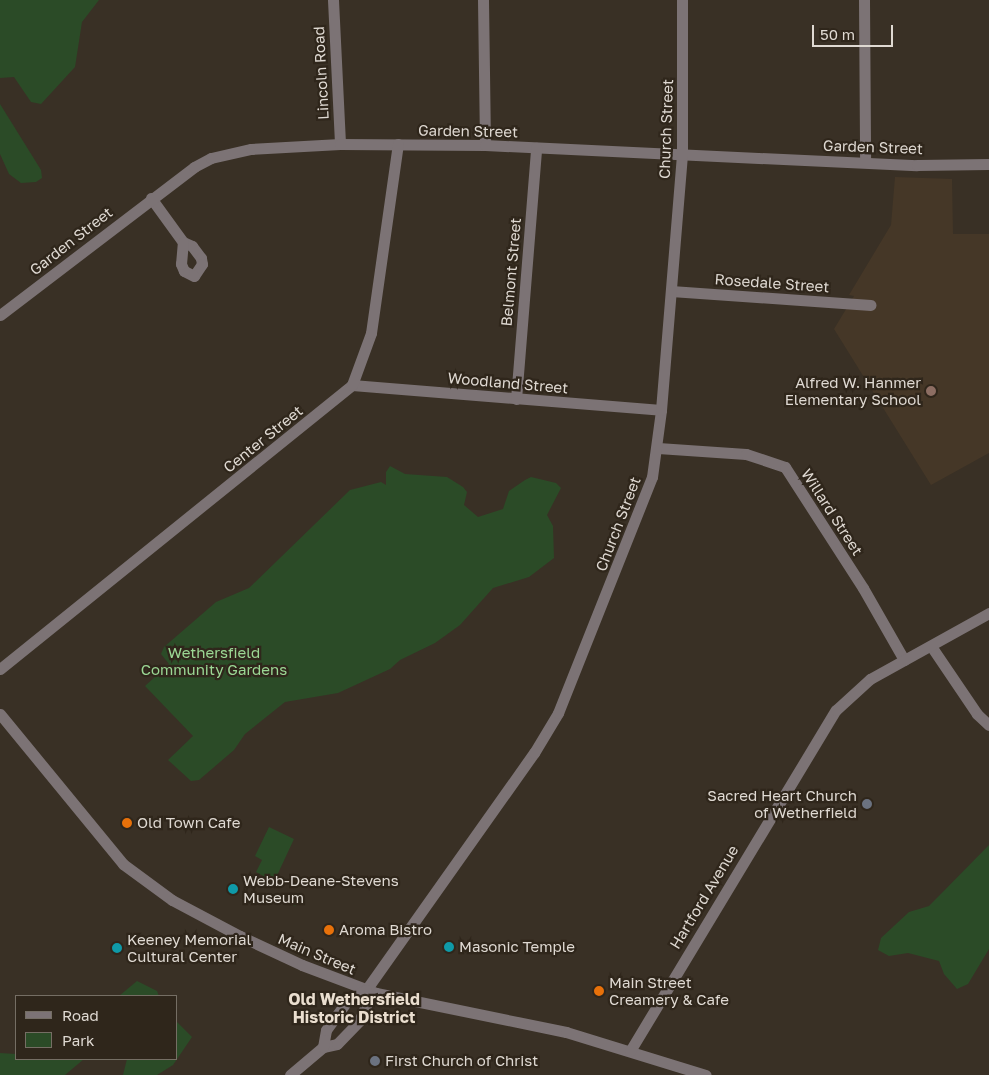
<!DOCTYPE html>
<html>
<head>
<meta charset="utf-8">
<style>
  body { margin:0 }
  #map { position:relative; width:989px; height:1075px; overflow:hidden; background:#393025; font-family:"Golos Text",sans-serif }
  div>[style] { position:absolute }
  .built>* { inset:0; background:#453727 }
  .green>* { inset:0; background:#2b4b27; transform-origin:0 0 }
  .minor>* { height:11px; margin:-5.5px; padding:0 5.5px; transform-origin:5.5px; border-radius:5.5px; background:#7c7375 }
  .dots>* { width:14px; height:14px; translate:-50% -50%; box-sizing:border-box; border:2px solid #2f261b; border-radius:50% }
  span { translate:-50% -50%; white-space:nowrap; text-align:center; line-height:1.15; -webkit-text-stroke:4.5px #2f261b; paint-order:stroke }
  .street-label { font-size:15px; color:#dfd9d2 }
  .poi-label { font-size:15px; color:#dfd9d2 }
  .right { translate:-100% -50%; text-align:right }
  .left { translate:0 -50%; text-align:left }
  .park-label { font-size:15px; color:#9bd794 }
  .neighbourhood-label { font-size:16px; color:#eadecf; font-weight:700 }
  .legend { position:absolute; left:15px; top:995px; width:162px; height:65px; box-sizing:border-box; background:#2f261b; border:1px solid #756e64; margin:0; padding:6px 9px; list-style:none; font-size:15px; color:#dfd9d2 }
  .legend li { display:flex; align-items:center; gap:10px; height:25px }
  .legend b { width:25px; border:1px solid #756e64 }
  .scale { position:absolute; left:812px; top:25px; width:81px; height:22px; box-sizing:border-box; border:2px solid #dfd9d2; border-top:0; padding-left:6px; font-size:15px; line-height:18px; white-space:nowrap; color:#dfd9d2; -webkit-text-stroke:4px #2f261b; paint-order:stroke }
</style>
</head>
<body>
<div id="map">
  <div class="built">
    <i style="clip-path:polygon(895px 177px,952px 179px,953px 234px,989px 234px,989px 453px,931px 485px,834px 329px,854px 296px,849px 295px,891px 225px)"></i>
  </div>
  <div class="green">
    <i style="clip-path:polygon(0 0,99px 0,82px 22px,75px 67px,41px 104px,31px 102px,14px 77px,0 78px)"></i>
    <i style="clip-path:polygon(0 104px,41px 170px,42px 178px,36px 182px,21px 183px,9px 174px,0 154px)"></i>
    <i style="clip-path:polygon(390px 466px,405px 474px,447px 477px,463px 487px,467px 492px,464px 505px,478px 517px,503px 509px,509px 491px,525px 480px,531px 477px,556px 483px,561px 488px,547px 515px,553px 526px,554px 558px,529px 577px,493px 588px,460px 625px,435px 643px,400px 660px,390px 669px,338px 693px,285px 702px,245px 734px,234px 750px,199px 780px,191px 781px,168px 760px,193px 736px,145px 686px,169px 664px,161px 654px,164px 647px,216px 602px,249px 588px,350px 490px,381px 482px,386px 485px,386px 472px)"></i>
    <i style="clip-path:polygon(269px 827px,294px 839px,274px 882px,256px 872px,262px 860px,255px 856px)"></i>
    <i style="clip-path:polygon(989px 845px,989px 949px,968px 984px,957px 989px,944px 974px,939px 961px,908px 953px,889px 956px,878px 950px,881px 938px,909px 912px,929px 906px)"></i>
    <i style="left:283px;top:893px;width:17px;height:6px;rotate:28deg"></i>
    <i style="clip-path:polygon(137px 981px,157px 991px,159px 996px,119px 996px)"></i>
    <i style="clip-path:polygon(176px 1021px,192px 1037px,173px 1065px,157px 1075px,123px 1075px,127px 1059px,176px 1059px)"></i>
    <i style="clip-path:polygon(0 1053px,16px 1054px,16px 1059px,84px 1059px,65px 1075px,0 1075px)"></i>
  </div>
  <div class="minor">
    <i style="left:333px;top:0;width:144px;rotate:87.2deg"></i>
    <i style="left:483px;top:0;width:145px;rotate:89.2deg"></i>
    <i style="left:864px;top:0;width:162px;rotate:89.6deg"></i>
    <i style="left:151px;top:198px;width:54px;rotate:54deg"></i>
    <i style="left:183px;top:242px;width:10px;rotate:24deg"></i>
    <i style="left:192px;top:246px;width:15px;rotate:53deg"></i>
    <i style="left:201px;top:258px;width:6px;rotate:81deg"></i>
    <i style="left:202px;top:264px;width:14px;rotate:124deg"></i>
    <i style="left:194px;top:276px;width:11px;rotate:-153deg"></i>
    <i style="left:184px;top:271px;width:8px;rotate:-113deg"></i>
    <i style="left:181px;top:264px;width:22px;rotate:-85deg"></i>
    <i style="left:671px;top:291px;width:200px;rotate:4deg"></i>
    <i style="left:0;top:315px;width:244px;rotate:-37.3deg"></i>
    <i style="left:194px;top:167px;width:19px;rotate:-28deg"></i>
    <i style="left:211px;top:158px;width:41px;rotate:-12.7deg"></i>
    <i style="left:251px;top:149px;width:89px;rotate:-3.2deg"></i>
    <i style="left:340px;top:144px;width:145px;rotate:0.4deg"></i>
    <i style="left:485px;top:145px;width:432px;rotate:2.7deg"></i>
    <i style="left:917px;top:165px;width:72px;rotate:-0.8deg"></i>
    <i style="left:352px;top:385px;width:310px;rotate:4.6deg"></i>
    <i style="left:516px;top:399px;width:252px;rotate:-85.4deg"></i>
    <i style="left:658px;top:448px;width:88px;rotate:3.9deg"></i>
    <i style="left:746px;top:454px;width:41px;rotate:18.4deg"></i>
    <i style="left:785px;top:467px;width:144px;rotate:57.2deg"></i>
    <i style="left:863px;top:588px;width:83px;rotate:60.3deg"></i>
    <i style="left:931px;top:646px;width:82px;rotate:55.9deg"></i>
    <i style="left:977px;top:714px;width:16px;rotate:43deg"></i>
    <i style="left:0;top:669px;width:452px;rotate:-38.9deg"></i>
    <i style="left:352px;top:385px;width:55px;rotate:-69.9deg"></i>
    <i style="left:371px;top:333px;width:191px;rotate:-81.9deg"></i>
    <i style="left:0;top:714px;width:194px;rotate:50.6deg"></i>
    <i style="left:123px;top:864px;width:61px;rotate:36.3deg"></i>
    <i style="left:172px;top:900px;width:77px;rotate:27.9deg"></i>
    <i style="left:240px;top:936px;width:68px;rotate:25.1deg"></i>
    <i style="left:302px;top:965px;width:79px;rotate:20.7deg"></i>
    <i style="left:376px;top:993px;width:194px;rotate:11.6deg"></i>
    <i style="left:566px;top:1032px;width:146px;rotate:17.1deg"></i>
    <i style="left:366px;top:990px;width:291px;rotate:-54.7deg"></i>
    <i style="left:534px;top:753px;width:47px;rotate:-59deg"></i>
    <i style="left:558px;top:713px;width:254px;rotate:-68.3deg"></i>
    <i style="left:652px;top:477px;width:68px;rotate:-82.3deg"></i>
    <i style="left:661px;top:410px;width:256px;rotate:-85.3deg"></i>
    <i style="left:682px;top:155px;width:155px;rotate:-90deg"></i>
    <i style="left:323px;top:1047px;width:14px;rotate:-12deg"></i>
    <i style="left:337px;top:1044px;width:32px;rotate:-46deg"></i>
    <i style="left:359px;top:1021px;width:17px;rotate:-66deg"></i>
    <i style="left:366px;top:1005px;width:15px;rotate:-90deg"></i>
    <i style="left:630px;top:1051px;width:398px;rotate:-58.9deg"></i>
    <i style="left:836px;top:710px;width:46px;rotate:-42.4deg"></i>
    <i style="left:870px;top:679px;width:136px;rotate:-29deg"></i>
    <i style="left:290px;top:1075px;width:43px;rotate:-40.3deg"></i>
    <i style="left:323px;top:1047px;width:17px;rotate:-80deg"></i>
    <i style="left:326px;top:1030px;width:39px;rotate:-54deg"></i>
    <i style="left:349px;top:998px;width:19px;rotate:-25deg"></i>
  </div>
  <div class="dots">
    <i style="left:931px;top:391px;background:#8d6e63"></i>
    <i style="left:867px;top:804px;background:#6b7280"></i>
    <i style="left:127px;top:823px;background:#e8710a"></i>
    <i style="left:233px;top:889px;background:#0f9aa8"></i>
    <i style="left:329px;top:930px;background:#e8710a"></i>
    <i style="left:449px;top:947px;background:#0f9aa8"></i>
    <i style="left:117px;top:948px;background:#0f9aa8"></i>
    <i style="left:599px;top:991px;background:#e8710a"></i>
    <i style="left:375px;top:1061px;background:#6b7280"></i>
  </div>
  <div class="street-label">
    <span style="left:321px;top:73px;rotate:-93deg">Lincoln Road</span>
    <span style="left:666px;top:129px;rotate:-88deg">Church Street</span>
    <span style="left:468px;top:131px;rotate:1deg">Garden Street</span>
    <span style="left:873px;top:147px;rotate:2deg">Garden Street</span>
    <span style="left:71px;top:241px;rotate:-38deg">Garden Street</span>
    <span style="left:511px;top:272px;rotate:-85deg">Belmont Street</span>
    <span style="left:772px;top:283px;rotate:4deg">Rosedale Street</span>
    <span style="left:508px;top:383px;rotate:5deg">Woodland Street</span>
    <span style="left:263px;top:439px;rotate:-39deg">Center Street</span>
    <span style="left:832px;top:512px;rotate:57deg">Willard Street</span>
    <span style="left:618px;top:524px;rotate:-69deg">Church Street</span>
    <span style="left:704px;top:897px;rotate:-59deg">Hartford Avenue</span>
    <span style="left:317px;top:954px;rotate:23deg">Main Street</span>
  </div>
  <div class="poi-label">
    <span class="right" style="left:921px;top:391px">Alfred W. Hanmer<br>Elementary School</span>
    <span class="right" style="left:857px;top:804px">Sacred Heart Church<br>of Wetherfield</span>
    <span class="left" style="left:137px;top:823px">Old Town Cafe</span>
    <span class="left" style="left:243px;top:889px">Webb-Deane-Stevens<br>Museum</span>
    <span class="left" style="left:339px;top:930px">Aroma Bistro</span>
    <span class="left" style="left:127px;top:948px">Keeney Memorial<br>Cultural Center</span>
    <span class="left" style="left:459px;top:947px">Masonic Temple</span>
    <span class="left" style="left:609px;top:991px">Main Street<br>Creamery &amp; Cafe</span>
    <span class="left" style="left:385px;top:1061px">First Church of Christ</span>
  </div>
  <div class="park-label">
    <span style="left:214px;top:661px">Wethersfield<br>Community Gardens</span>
  </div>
  <div class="neighbourhood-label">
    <span style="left:354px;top:1008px">Old Wethersfield<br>Historic District</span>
  </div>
  <ul class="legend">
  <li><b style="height:6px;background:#7c7375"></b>Road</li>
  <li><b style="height:14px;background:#2b4b27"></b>Park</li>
  </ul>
  <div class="scale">50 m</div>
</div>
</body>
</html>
